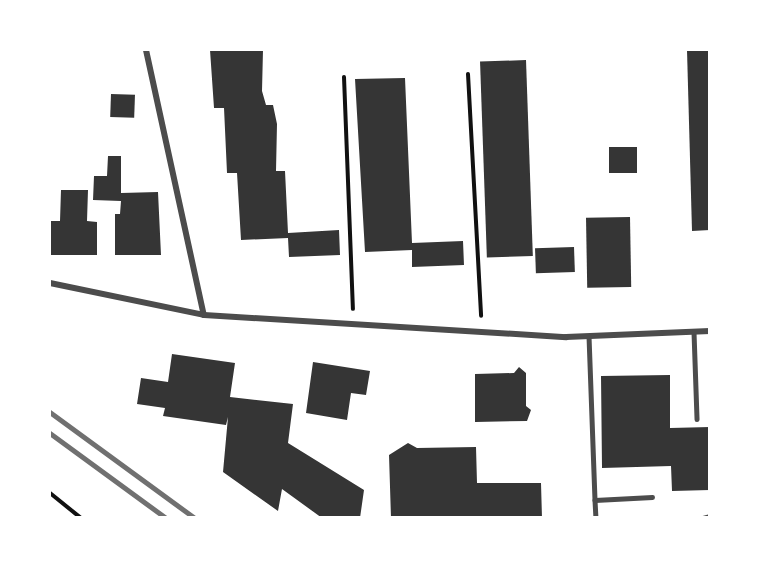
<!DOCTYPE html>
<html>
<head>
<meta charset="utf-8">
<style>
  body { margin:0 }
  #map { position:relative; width:759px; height:567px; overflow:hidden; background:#fff; font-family:Signika,sans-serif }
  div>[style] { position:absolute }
  .building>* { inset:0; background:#353535; transform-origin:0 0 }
  .path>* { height:4px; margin:-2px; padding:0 2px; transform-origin:2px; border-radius:2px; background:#111 }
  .service>* { height:4.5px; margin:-2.25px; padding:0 2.25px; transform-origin:2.25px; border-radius:2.25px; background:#4c4c4c }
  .minor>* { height:6px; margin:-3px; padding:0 3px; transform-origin:3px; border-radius:3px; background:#4c4c4c }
  .rail>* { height:4.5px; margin:-2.25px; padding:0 2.25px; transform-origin:2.25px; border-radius:2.25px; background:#707070 }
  span { translate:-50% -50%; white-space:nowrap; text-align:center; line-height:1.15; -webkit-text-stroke:5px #fff; paint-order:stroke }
  .frame { position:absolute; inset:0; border:51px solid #fff; pointer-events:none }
</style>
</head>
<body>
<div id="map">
  <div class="building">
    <i style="clip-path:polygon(210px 50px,263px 50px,262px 91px,266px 105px,273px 105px,277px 124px,276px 171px,285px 171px,288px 233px,339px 230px,340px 255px,289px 257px,288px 238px,241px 240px,237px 173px,227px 173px,224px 108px,214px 108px)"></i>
    <i style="clip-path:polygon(687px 50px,710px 50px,710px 230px,692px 231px)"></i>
    <i style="left:526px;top:60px;width:196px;height:46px;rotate:88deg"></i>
    <i style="clip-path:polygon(405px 78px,412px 243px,463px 241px,464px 265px,412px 267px,412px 250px,365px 252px,355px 79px)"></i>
    <i style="left:111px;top:94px;width:24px;height:23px;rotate:2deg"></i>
    <i style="left:637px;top:147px;width:26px;height:28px;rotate:90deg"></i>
    <i style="clip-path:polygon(108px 156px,121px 156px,121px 193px,158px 192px,161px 255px,115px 255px,115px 214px,120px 214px,121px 201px,93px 200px,94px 176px,107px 176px)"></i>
    <i style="clip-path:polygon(61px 190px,88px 190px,87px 221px,97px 222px,97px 255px,50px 255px,50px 221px,60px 221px)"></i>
    <i style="left:630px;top:217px;width:70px;height:44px;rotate:89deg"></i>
    <i style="left:574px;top:247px;width:25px;height:39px;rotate:88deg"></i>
    <i style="clip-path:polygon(172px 354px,235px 363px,230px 397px,293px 404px,288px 443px,364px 490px,360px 518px,322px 518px,282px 489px,278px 511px,223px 472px,228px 417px,226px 425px,163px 416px,165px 408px,137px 404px,141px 378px,168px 382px)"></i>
    <i style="clip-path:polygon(313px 362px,370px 371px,366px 395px,351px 393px,347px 420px,306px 413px)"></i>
    <i style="clip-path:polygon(519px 367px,526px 373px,526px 406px,531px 410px,527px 421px,475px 422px,475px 374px,514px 373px)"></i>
    <i style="clip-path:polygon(670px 375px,670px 428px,710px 427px,710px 490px,672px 491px,671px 466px,602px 468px,601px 376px)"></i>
    <i style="clip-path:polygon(408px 443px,417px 448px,476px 447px,477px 483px,541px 483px,542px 518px,391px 518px,389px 455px)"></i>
  </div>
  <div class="path">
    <i style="left:468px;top:74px;width:242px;rotate:86.9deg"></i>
    <i style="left:344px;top:77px;width:232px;rotate:87.8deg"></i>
    <i style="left:50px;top:493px;width:40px;rotate:39deg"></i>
  </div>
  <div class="service">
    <i style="left:694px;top:332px;width:87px;rotate:88deg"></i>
    <i style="left:589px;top:336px;width:164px;rotate:87.9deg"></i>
    <i style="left:595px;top:500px;width:57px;rotate:-3deg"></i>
    <i style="left:595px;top:500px;width:18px;rotate:87deg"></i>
    <i style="left:703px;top:518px;width:7px;rotate:-16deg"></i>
  </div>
  <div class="minor">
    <i style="left:146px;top:50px;width:271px;rotate:77.7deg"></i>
    <i style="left:50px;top:283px;width:157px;rotate:11.7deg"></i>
    <i style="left:204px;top:315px;width:363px;rotate:3.5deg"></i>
    <i style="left:566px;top:337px;width:144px;rotate:-2.4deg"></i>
  </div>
  <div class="rail">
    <i style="left:50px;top:412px;width:180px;rotate:36.2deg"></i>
    <i style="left:50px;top:433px;width:144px;rotate:36.2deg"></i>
  </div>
  <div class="frame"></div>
</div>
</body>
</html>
